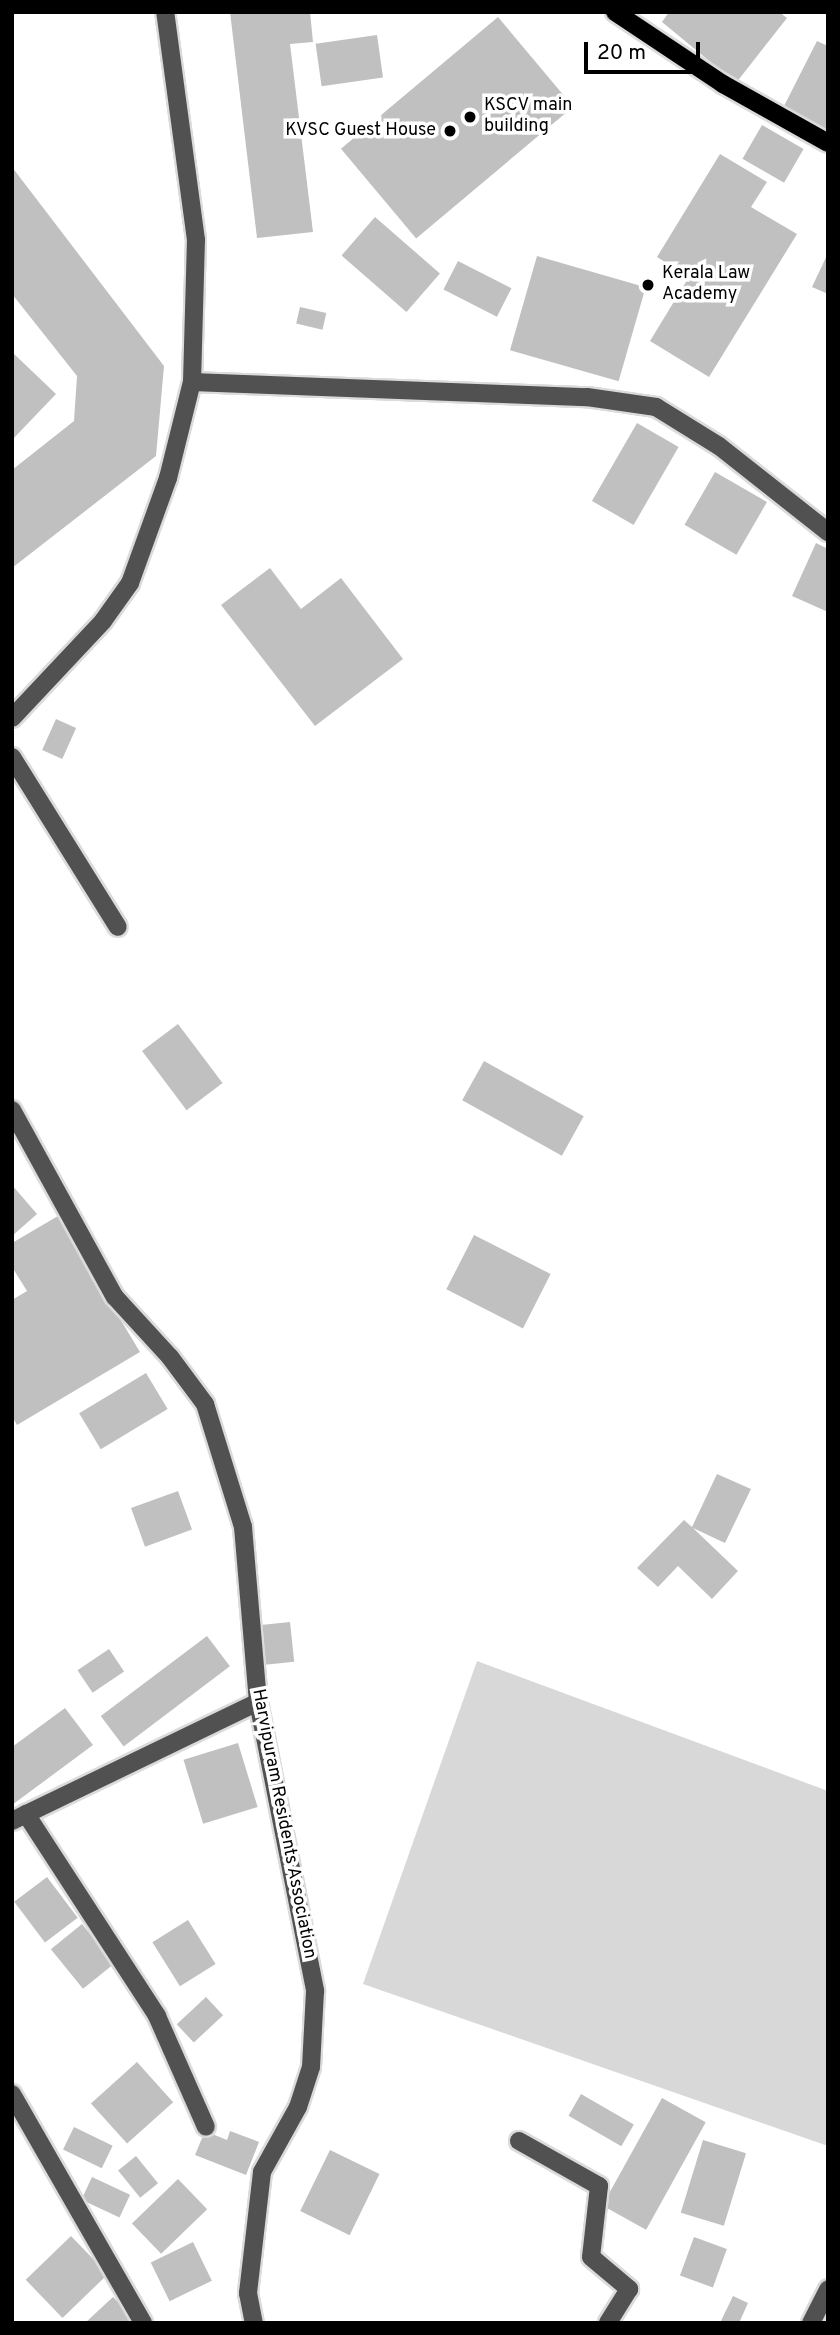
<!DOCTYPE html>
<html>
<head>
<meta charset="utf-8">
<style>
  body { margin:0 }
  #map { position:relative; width:840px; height:2335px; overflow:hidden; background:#fff; font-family:Overpass,sans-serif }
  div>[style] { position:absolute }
  .green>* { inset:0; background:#d8d8d8 }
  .building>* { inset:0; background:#c0c0c0; transform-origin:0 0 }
  .roads { filter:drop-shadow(2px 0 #dbdbdb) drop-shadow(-2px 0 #dbdbdb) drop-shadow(0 2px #dbdbdb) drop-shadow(0 -2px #dbdbdb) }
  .minor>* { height:18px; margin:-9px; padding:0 9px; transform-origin:9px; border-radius:9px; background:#515151 }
  .major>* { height:18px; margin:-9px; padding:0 9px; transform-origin:9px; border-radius:9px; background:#000 }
  .dots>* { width:19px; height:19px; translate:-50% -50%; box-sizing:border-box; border:4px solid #fff; border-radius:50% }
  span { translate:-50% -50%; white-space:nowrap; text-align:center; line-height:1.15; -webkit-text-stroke:7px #fff; paint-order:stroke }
  .poi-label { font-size:18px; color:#000 }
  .left { translate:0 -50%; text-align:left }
  .right { translate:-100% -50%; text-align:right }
  .street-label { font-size:18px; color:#000 }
  .frame { position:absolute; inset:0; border:14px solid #000; pointer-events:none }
  .scale { position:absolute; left:584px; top:42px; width:116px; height:32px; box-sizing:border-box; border:4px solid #000; border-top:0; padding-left:9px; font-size:21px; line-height:24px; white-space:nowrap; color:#000; -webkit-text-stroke:5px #fff; paint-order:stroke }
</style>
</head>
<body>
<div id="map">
  <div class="green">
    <i style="clip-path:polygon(477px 1661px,828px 1791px,828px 2146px,363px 1984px)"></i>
  </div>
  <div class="building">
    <i style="clip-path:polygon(230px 12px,310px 12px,313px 42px,290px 44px,313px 232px,257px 238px)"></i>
    <i style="clip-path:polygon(669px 12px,779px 12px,787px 18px,736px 83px,662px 22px)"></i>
    <i style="left:498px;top:17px;width:117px;height:205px;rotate:50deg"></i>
    <i style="left:377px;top:35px;width:43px;height:62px;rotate:82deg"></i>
    <i style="clip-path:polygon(817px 41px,828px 46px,828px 131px,783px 108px)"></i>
    <i style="left:762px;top:125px;width:48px;height:39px;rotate:30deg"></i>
    <i style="clip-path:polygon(720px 154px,767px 182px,751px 207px,797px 234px,709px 377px,650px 341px,689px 277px,657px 257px)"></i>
    <i style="clip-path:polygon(12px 167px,164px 366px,156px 456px,12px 568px,12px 470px,74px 421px,77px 376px,12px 294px)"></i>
    <i style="left:375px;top:217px;width:86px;height:51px;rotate:41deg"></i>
    <i style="clip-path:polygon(828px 253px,828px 294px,812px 287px)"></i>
    <i style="left:537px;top:256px;width:113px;height:98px;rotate:16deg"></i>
    <i style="left:458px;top:261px;width:60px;height:32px;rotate:27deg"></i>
    <i style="left:300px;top:307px;width:27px;height:17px;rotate:13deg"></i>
    <i style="clip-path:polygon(12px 352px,56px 394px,12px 440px)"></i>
    <i style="left:637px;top:423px;width:48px;height:90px;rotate:30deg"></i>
    <i style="left:715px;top:472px;width:60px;height:61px;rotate:30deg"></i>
    <i style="clip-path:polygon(816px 543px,828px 549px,828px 612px,792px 596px)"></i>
    <i style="clip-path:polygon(270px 568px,301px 609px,341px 578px,403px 659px,315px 726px,221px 605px)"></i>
    <i style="left:56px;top:719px;width:22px;height:34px;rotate:24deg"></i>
    <i style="left:178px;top:1024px;width:74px;height:45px;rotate:53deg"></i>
    <i style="left:484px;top:1061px;width:114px;height:45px;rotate:29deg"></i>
    <i style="clip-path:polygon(12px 1185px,37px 1214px,12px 1236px)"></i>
    <i style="clip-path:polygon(58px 1216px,140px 1352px,17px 1425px,12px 1416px,12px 1300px,27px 1291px,12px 1267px,12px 1243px)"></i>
    <i style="left:474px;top:1235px;width:86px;height:61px;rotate:27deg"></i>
    <i style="left:146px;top:1373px;width:42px;height:78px;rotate:59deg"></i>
    <i style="clip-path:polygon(717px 1474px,751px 1489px,725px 1543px,693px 1528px,738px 1571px,712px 1599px,678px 1566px,658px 1587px,637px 1568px,684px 1520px,692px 1527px)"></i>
    <i style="left:178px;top:1491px;width:41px;height:50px;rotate:70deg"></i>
    <i style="left:290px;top:1622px;width:40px;height:34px;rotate:84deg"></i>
    <i style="left:207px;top:1636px;width:38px;height:133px;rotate:53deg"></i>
    <i style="left:109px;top:1649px;width:27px;height:38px;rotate:56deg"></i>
    <i style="clip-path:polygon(65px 1708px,93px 1745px,12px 1805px,12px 1747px)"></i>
    <i style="left:238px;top:1743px;width:67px;height:57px;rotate:73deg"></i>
    <i style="left:47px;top:1877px;width:51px;height:41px;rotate:53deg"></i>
    <i style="left:188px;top:1920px;width:52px;height:42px;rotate:58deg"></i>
    <i style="left:82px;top:1924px;width:51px;height:40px;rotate:51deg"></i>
    <i style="left:206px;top:1997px;width:25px;height:40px;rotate:47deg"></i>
    <i style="left:137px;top:2062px;width:54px;height:62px;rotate:48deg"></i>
    <i style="left:581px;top:2094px;width:61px;height:25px;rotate:30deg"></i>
    <i style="left:662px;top:2098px;width:50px;height:123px;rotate:29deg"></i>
    <i style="left:74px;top:2127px;width:43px;height:25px;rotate:26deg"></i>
    <i style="clip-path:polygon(205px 2131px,227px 2140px,230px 2131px,259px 2142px,246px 2175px,195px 2155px)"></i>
    <i style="left:703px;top:2140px;width:45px;height:76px;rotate:17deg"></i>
    <i style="left:330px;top:2150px;width:55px;height:68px;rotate:26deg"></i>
    <i style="left:136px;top:2156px;width:35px;height:23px;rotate:51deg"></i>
    <i style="left:92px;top:2177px;width:42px;height:25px;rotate:25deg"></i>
    <i style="left:178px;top:2179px;width:42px;height:64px;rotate:46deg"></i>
    <i style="left:71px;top:2236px;width:53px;height:63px;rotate:46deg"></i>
    <i style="left:694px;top:2237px;width:35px;height:41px;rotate:20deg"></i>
    <i style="left:193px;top:2242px;width:43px;height:47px;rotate:64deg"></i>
    <i style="clip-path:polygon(733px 2296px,748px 2303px,739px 2323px,720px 2323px)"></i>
    <i style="clip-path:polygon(113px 2297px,139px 2323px,85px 2323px)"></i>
  </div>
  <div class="roads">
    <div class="minor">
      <i style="left:192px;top:382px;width:395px;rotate:2.2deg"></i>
      <i style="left:587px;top:397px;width:70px;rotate:8.2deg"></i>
      <i style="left:656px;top:407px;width:74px;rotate:31.8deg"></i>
      <i style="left:719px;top:446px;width:139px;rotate:38.3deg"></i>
      <i style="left:12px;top:718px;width:133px;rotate:-46.8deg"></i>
      <i style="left:103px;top:621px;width:47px;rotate:-54.6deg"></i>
      <i style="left:130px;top:583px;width:112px;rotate:-70.1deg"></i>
      <i style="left:168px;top:478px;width:99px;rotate:-76deg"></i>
      <i style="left:192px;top:382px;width:142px;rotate:-88.4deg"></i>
      <i style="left:196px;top:240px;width:230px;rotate:-97.7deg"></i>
      <i style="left:12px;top:757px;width:200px;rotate:58.1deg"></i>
      <i style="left:12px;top:1110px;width:213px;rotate:61.2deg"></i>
      <i style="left:115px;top:1297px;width:81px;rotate:47.5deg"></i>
      <i style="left:170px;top:1357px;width:59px;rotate:53.3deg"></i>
      <i style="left:205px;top:1404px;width:129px;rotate:72.8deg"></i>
      <i style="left:243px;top:1527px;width:176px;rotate:85.1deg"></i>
      <i style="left:258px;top:1702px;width:295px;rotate:78.8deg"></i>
      <i style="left:315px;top:1991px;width:76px;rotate:93deg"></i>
      <i style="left:311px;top:2067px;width:42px;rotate:108deg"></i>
      <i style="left:298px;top:2107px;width:74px;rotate:119deg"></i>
      <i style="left:262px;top:2172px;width:122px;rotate:96.6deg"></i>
      <i style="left:248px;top:2293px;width:31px;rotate:79deg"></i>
      <i style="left:26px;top:1814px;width:241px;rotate:57deg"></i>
      <i style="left:157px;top:2016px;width:121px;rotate:66.2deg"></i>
      <i style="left:12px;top:1821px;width:273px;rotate:-25.8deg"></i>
      <i style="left:12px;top:2094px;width:264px;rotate:60.2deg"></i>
      <i style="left:519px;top:2141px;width:92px;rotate:29.4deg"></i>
      <i style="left:599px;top:2186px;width:71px;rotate:96.4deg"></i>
      <i style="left:591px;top:2257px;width:50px;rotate:40.1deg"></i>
      <i style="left:629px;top:2289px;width:40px;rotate:122deg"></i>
      <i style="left:811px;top:2323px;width:38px;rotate:-63deg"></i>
    </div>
    <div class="major">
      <i style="left:615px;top:12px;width:130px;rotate:33.7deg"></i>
      <i style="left:723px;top:84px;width:120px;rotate:29.3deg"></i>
    </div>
  </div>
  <div class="dots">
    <i style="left:470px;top:117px;background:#000"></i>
    <i style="left:450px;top:131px;background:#000"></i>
    <i style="left:648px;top:285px;background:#000"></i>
  </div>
  <div class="poi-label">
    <span class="left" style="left:484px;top:117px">KSCV main<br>building</span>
    <span class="right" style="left:436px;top:131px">KVSC Guest House</span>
    <span class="left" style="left:662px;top:285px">Kerala Law<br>Academy</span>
  </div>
  <div class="street-label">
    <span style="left:283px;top:1824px;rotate:79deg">Harvipuram Residents Association</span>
  </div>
  <div class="frame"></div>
  <div class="scale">20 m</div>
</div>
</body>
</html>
